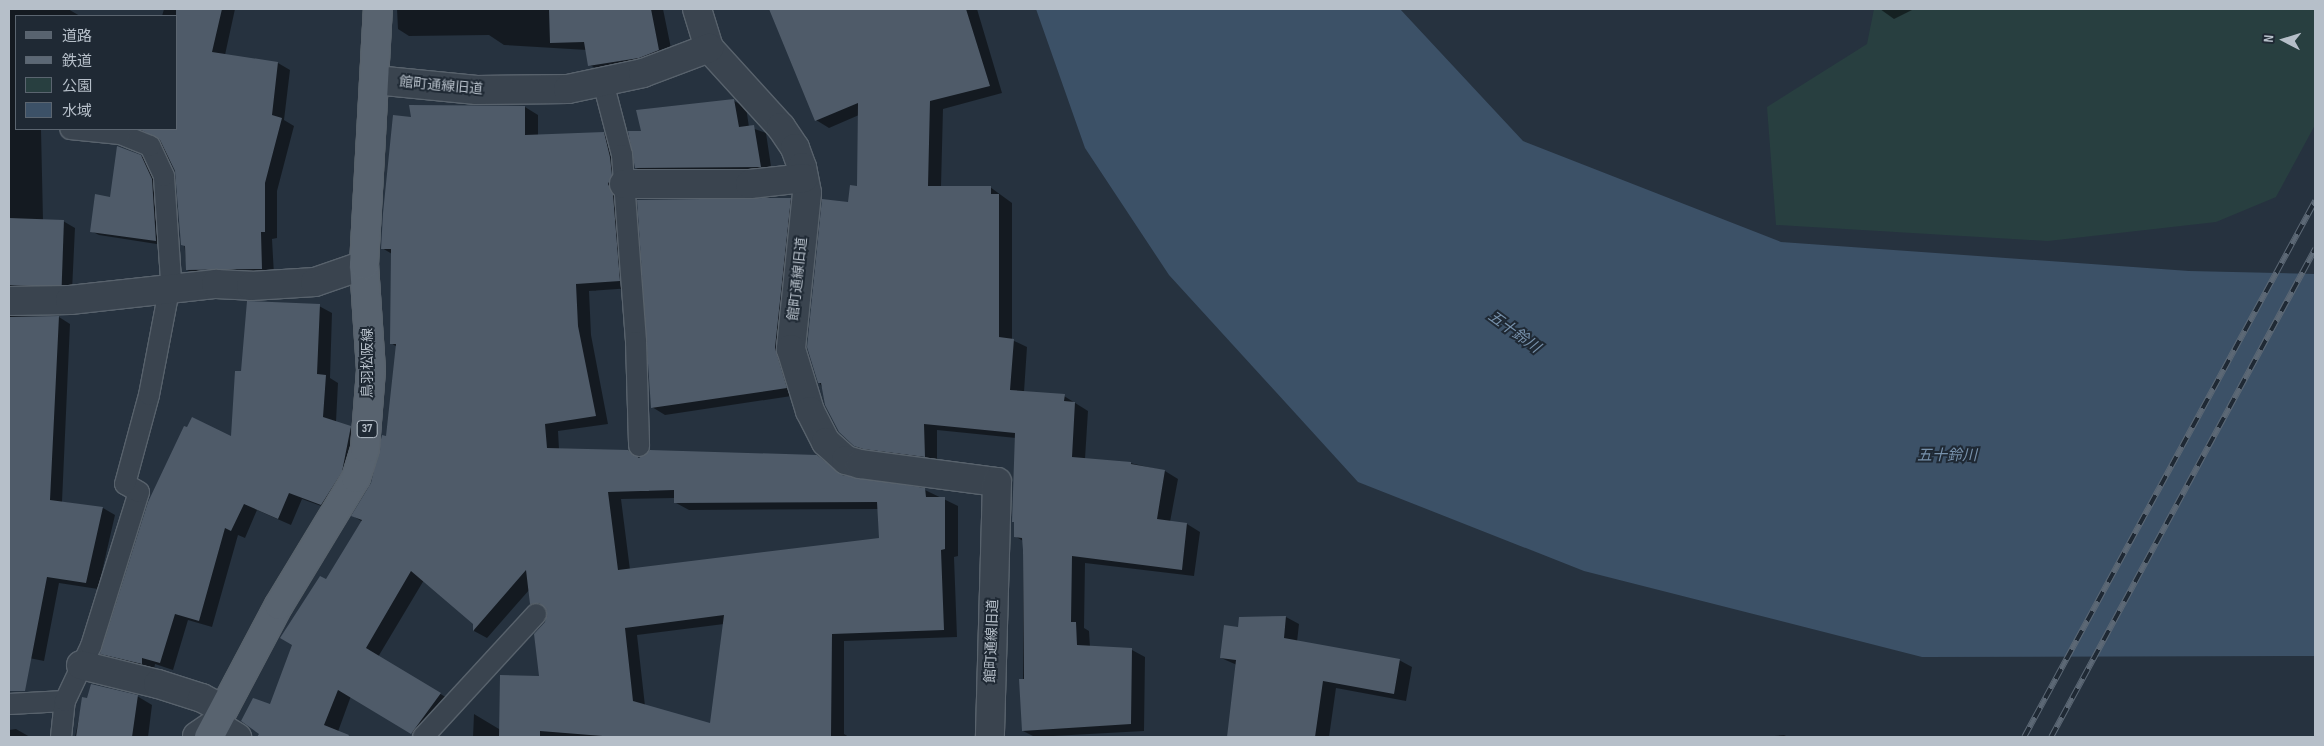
<!DOCTYPE html>
<html>
<head>
<meta charset="utf-8">
<style>
  body { margin:0 }
  #map { position:relative; width:2324px; height:746px; overflow:hidden; background:#26323f; font-family:"Sofia Sans Condensed","Noto Sans JP",sans-serif }
  div>[style] { position:absolute }
  .green>* { inset:0; background:#283f40 }
  .water>* { inset:0; background:#3c5167 }
  .shadow>* { inset:0; background:#0007 }
  .building>* { inset:0; background:#4f5b69; transform-origin:0 0 }
  .roads { filter:drop-shadow(1px 0 #58626c) drop-shadow(-1px 0 #58626c) drop-shadow(0 1px #58626c) drop-shadow(0 -1px #58626c) }
  .service>* { height:20px; margin:-10px; padding:0 10px; transform-origin:10px; border-radius:10px; background:#3a444f }
  .minor>* { height:28px; margin:-14px; padding:0 14px; transform-origin:14px; border-radius:14px; background:#3a444f }
  .primary>* { height:28px; margin:-14px; padding:0 14px; transform-origin:14px; border-radius:14px; background:#58636f }
  .rail>* { height:5.5px; margin-top:-2.75px; transform-origin:0; background:repeating-linear-gradient(90deg,#1f2934 0 11px,#5c6875 0 22px); box-sizing:border-box; border-block:1px solid #5c6875 }
  span { translate:-50% -50%; white-space:nowrap; text-align:center; line-height:1.15; -webkit-text-stroke:4px #1f2934; paint-order:stroke }
  .shield-label span { padding:1px 4px; background:#1f2934; border:1px solid; border-radius:4px; -webkit-text-stroke-width:0 }
  .shield-label { font-size:12px; color:#b6bfc9; font-weight:700 }
  .street-label { font-size:14px; color:#b6bfc9 }
  .water-label { font-size:15px; color:#7791ab; font-style:italic }
  .frame { position:absolute; inset:0; border:10px solid #b6bfc9; pointer-events:none }
  .legend { position:absolute; left:15px; top:15px; width:162px; height:115px; box-sizing:border-box; background:#1f2934; border:1px solid #5b6570; margin:0; padding:6px 9px; list-style:none; font-size:15px; color:#b6bfc9 }
  .legend li { display:flex; align-items:center; gap:10px; height:25px }
  .legend b { width:25px; border:1px solid #5b6570 }
  .north { position:absolute; left:2259px; top:15px; width:50px; height:50px; -webkit-text-stroke:4px #1f2934; paint-order:stroke; rotate:275deg; font-size:14px; font-weight:700; line-height:20px; text-align:center; color:#b6bfc9 }
  .north::after { content:''; display:block; margin:auto; width:18px; height:22px; background:#b6bfc9; clip-path:polygon(50% 0,100% 100%,50% 72%,0 100%) }
</style>
</head>
<body>
<div id="map">
  <div class="green">
    <i style="clip-path:polygon(1874px 9px,2315px 9px,2315px 125px,2276px 197px,2216px 222px,2048px 241px,1776px 225px,1767px 107px,1867px 44px)"></i>
  </div>
  <div class="water">
    <i style="clip-path:polygon(1036px 9px,1400px 9px,1523px 141px,1781px 242px,2189px 271px,2315px 274px,2315px 656px,1922px 657px,1584px 571px,1358px 482px,1169px 275px,1085px 148px)"></i>
  </div>
  <div class="shadow">
    <i style="clip-path:polygon(9px 9px,68px 9px,80px 16px,16px 16px,16px 129px,41px 129px,43px 220px,63px 221px,75px 228px,72px 291px,9px 299px)"></i>
    <i style="clip-path:polygon(164px 9px,235px 9px,225px 55px,278px 63px,290px 70px,284px 120px,294px 126px,277px 191px,277px 238px,272px 239px,274px 275px,199px 276px,187px 270px,177px 175px,157px 137px,137px 129px,176px 129px,176px 16px,162px 16px)"></i>
    <i style="clip-path:polygon(397px 9px,663px 9px,673px 58px,604px 73px,590px 65px,587px 50px,504px 45px,489px 35px,409px 36px,398px 29px)"></i>
    <i style="clip-path:polygon(770px 9px,977px 9px,1002px 93px,943px 109px,941px 187px,990px 187px,1012px 203px,1012px 340px,1027px 347px,1024px 392px,1064px 396px,1088px 411px,1085px 459px,1130px 463px,1165px 471px,1178px 479px,1170px 522px,1187px 524px,1200px 532px,1194px 576px,1085px 563px,1084px 628px,1089px 631px,1090px 647px,1132px 650px,1145px 657px,1144px 731px,1035px 737px,1023px 731px,1023px 541px,1015px 536px,1016px 523px,1013px 521px,1016px 438px,937px 430px,937px 463px,868px 453px,854px 445px,819px 382px,858px 187px,859px 115px,829px 128px,816px 120px)"></i>
    <i style="clip-path:polygon(1880px 9px,1914px 9px,1894px 19px)"></i>
    <i style="clip-path:polygon(734px 101px,746px 107px,749px 127px,766px 133px,772px 173px,648px 174px,636px 168px,643px 132px)"></i>
    <i style="clip-path:polygon(evenodd,525px 107px,538px 115px,538px 136px,604px 134px,617px 141px,632px 288px,589px 291px,591px 335px,608px 424px,558px 431px,559px 449px,628px 451px,640px 458px,817px 456px,846px 477px,925px 490px,958px 506px,958px 556px,954px 557px,957px 637px,844px 641px,844px 734px,849px 737px,473px 737px,474px 714px,504px 732px,540px 677px,549px 610px,532px 603px,530px 589px,487px 638px,474px 631px,475px 623px,424px 580px,378px 657px,454px 702px,419px 737px,351px 696px,336px 737px,265px 737px,242px 721px,270px 706px,326px 581px,363px 522px,353px 516px,372px 483px,387px 438px,397px 347px,391px 343px,392px 254px,382px 248px,413px 118px,525px 107px,675px 498px,676px 503px,689px 510px,879px 509px,881px 539px,630px 570px,621px 499px,675px 498px,525px 107px,724px 624px,711px 725px,645px 706px,637px 635px,724px 624px)"></i>
    <i style="clip-path:polygon(141px 156px,149px 161px,159px 184px,163px 245px,99px 235px,91px 231px)"></i>
    <i style="clip-path:polygon(790px 199px,803px 207px,798px 395px,665px 415px,652px 407px)"></i>
    <i style="clip-path:polygon(319px 306px,332px 313px,330px 378px,338px 383px,336px 422px,364px 434px,335px 511px,302px 499px,291px 525px,257px 510px,245px 538px,238px 535px,212px 627px,188px 620px,173px 670px,155px 664px,154px 670px,115px 661px,102px 653px,232px 438px,242px 372px)"></i>
    <i style="clip-path:polygon(9px 316px,59px 317px,70px 324px,62px 502px,103px 508px,115px 515px,98px 589px,59px 583px,44px 661px,9px 654px)"></i>
    <i style="clip-path:polygon(1286px 617px,1299px 624px,1297px 642px,1399px 660px,1412px 667px,1406px 701px,1336px 688px,1329px 737px,1228px 737px,1237px 665px,1221px 658px,1239px 628px,1240px 618px)"></i>
    <i style="clip-path:polygon(137px 696px,152px 705px,148px 737px,75px 737px,83px 699px)"></i>
    <i style="clip-path:polygon(16px 729px,30px 737px,9px 737px,9px 730px)"></i>
    <i style="clip-path:polygon(1784px 735px,1788px 737px,1763px 737px)"></i>
  </div>
  <div class="building">
    <i style="clip-path:polygon(176px 9px,222px 9px,212px 52px,278px 62px,272px 115px,282px 118px,265px 183px,265px 232px,261px 232px,262px 269px,186px 270px,185px 246px,181px 245px,175px 171px,160px 140px,139px 129px,176px 129px)"></i>
    <i style="clip-path:polygon(549px 9px,651px 9px,659px 50px,639px 58px,588px 66px,584px 42px,550px 43px)"></i>
    <i style="clip-path:polygon(769px 9px,966px 9px,990px 86px,930px 101px,928px 186px,991px 186px,991px 194px,999px 194px,999px 337px,1014px 339px,1010px 390px,1065px 394px,1064px 401px,1075px 402px,1072px 457px,1131px 462px,1131px 464px,1165px 470px,1157px 519px,1187px 523px,1182px 570px,1072px 556px,1071px 622px,1076px 622px,1077px 645px,1132px 648px,1131px 724px,1022px 731px,1019px 679px,1024px 679px,1023px 550px,1022px 538px,1014px 537px,1014px 522px,1012px 522px,1015px 433px,924px 424px,925px 457px,863px 449px,854px 446px,839px 432px,825px 405px,821px 383px,818px 383px,807px 347px,822px 199px,848px 202px,850px 185px,857px 186px,858px 103px,815px 121px)"></i>
    <i style="clip-path:polygon(734px 99px,739px 127px,754px 125px,761px 167px,635px 168px,628px 131px,641px 131px,636px 110px)"></i>
    <i style="clip-path:polygon(evenodd,409px 105px,525px 106px,525px 135px,604px 132px,610px 157px,612px 175px,608px 184px,613px 194px,620px 281px,576px 284px,578px 326px,596px 416px,545px 424px,547px 448px,628px 450px,639px 458px,650px 450px,817px 455px,842px 475px,925px 488px,926px 497px,945px 497px,945px 549px,941px 550px,944px 630px,832px 634px,831px 737px,615px 737px,540px 731px,540px 737px,499px 737px,500px 675px,539px 676px,534px 634px,545px 622px,547px 611px,539px 603px,530px 604px,526px 570px,473px 631px,473px 624px,411px 571px,366px 648px,441px 693px,411px 734px,338px 690px,324px 725px,349px 735px,348px 737px,257px 737px,259px 734px,241px 721px,253px 698px,270px 704px,292px 645px,280px 638px,320px 576px,326px 579px,362px 520px,351px 516px,371px 483px,382px 435px,386px 436px,396px 344px,390px 344px,391px 249px,381px 249px,383px 213px,393px 115px,411px 117px,409px 105px,674px 490px,674px 503px,877px 502px,879px 538px,618px 570px,608px 492px,674px 490px,409px 105px,724px 615px,710px 723px,633px 701px,625px 628px,724px 615px)"></i>
    <i style="clip-path:polygon(117px 146px,141px 155px,152px 179px,156px 241px,90px 232px,95px 194px,110px 197px)"></i>
    <i style="clip-path:polygon(770px 198px,791px 198px,775px 348px,787px 388px,651px 408px,637px 200px)"></i>
    <i style="left:9px;top:218px;width:55px;height:67px;rotate:2deg"></i>
    <i style="clip-path:polygon(247px 301px,320px 304px,317px 374px,326px 375px,323px 417px,351px 426px,342px 472px,321px 505px,289px 493px,278px 519px,244px 504px,231px 531px,225px 528px,199px 621px,175px 614px,160px 663px,142px 658px,142px 664px,100px 654px,148px 502px,184px 426px,187px 427px,192px 417px,231px 436px,235px 371px,241px 371px)"></i>
    <i style="clip-path:polygon(59px 316px,50px 500px,103px 507px,86px 583px,47px 577px,25px 691px,9px 691px,9px 317px)"></i>
    <i style="clip-path:polygon(1286px 616px,1284px 638px,1400px 659px,1394px 694px,1323px 681px,1315px 737px,1227px 737px,1236px 660px,1220px 658px,1224px 625px,1238px 627px,1239px 617px)"></i>
    <i style="clip-path:polygon(91px 684px,138px 695px,132px 737px,76px 737px,82px 697px,87px 698px)"></i>
  </div>
  <div class="roads">
    <div class="service">
      <i style="left:603px;top:82px;width:75px;rotate:75.4deg"></i>
      <i style="left:622px;top:155px;width:188px;rotate:85.7deg"></i>
      <i style="left:636px;top:342px;width:104px;rotate:88.3deg"></i>
      <i style="left:9px;top:704px;width:56px;rotate:-3.1deg"></i>
      <i style="left:61px;top:737px;width:36px;rotate:-84deg"></i>
      <i style="left:65px;top:701px;width:61px;rotate:-64.7deg"></i>
      <i style="left:91px;top:646px;width:161px;rotate:-72.7deg"></i>
      <i style="left:139px;top:492px;width:16px;rotate:-150deg"></i>
      <i style="left:125px;top:484px;width:92px;rotate:-74.9deg"></i>
      <i style="left:149px;top:395px;width:117px;rotate:-79.2deg"></i>
      <i style="left:171px;top:280px;width:104px;rotate:-93.9deg"></i>
      <i style="left:164px;top:176px;width:33px;rotate:-115deg"></i>
      <i style="left:150px;top:146px;width:32px;rotate:-158deg"></i>
      <i style="left:120px;top:134px;width:50px;rotate:-174.3deg"></i>
      <i style="left:423px;top:737px;width:167px;rotate:-47.4deg"></i>
    </div>
    <div class="minor">
      <i style="left:697px;top:9px;width:41px;rotate:72.9deg"></i>
      <i style="left:709px;top:48px;width:107px;rotate:47.7deg"></i>
      <i style="left:781px;top:127px;width:25px;rotate:56deg"></i>
      <i style="left:795px;top:148px;width:20px;rotate:70deg"></i>
      <i style="left:802px;top:167px;width:26px;rotate:79deg"></i>
      <i style="left:807px;top:193px;width:157px;rotate:95.9deg"></i>
      <i style="left:791px;top:349px;width:65px;rotate:73deg"></i>
      <i style="left:810px;top:411px;width:35px;rotate:63deg"></i>
      <i style="left:826px;top:442px;width:27px;rotate:42deg"></i>
      <i style="left:846px;top:460px;width:15px;rotate:16deg"></i>
      <i style="left:860px;top:464px;width:138px;rotate:7.5deg"></i>
      <i style="left:997px;top:482px;width:255px;rotate:91.6deg"></i>
      <i style="left:375px;top:80px;width:102px;rotate:5.6deg"></i>
      <i style="left:477px;top:90px;width:91px;rotate:-0.6deg"></i>
      <i style="left:568px;top:89px;width:77px;rotate:-12deg"></i>
      <i style="left:643px;top:73px;width:71px;rotate:-20.7deg"></i>
      <i style="left:624px;top:184px;width:126px"></i>
      <i style="left:750px;top:184px;width:54px;rotate:-6.3deg"></i>
      <i style="left:9px;top:301px;width:61px;rotate:-0.9deg"></i>
      <i style="left:70px;top:300px;width:147px;rotate:-6.3deg"></i>
      <i style="left:216px;top:284px;width:35px;rotate:3deg"></i>
      <i style="left:251px;top:286px;width:64px;rotate:-3.6deg"></i>
      <i style="left:315px;top:282px;width:52px;rotate:-19.1deg"></i>
      <i style="left:81px;top:665px;width:79px;rotate:13.9deg"></i>
      <i style="left:158px;top:684px;width:46px;rotate:17.7deg"></i>
      <i style="left:202px;top:698px;width:24px;rotate:28deg"></i>
      <i style="left:197px;top:736px;width:22px;rotate:-34deg"></i>
      <i style="left:215px;top:724px;width:26px;rotate:31deg"></i>
    </div>
    <div class="primary">
      <i style="left:209px;top:737px;width:149px;rotate:-62.1deg"></i>
      <i style="left:279px;top:605px;width:149px;rotate:-58.8deg"></i>
      <i style="left:356px;top:478px;width:31px;rotate:-73deg"></i>
      <i style="left:365px;top:448px;width:78px;rotate:-85.6deg"></i>
      <i style="left:371px;top:370px;width:105px;rotate:-93.8deg"></i>
      <i style="left:364px;top:265px;width:256px;rotate:-86.9deg"></i>
    </div>
  </div>
  <div class="rail">
    <i style="left:2024px;top:737px;width:610px;rotate:-61.5deg"></i>
    <i style="left:2051px;top:737px;width:555px;rotate:-61.59deg"></i>
  </div>
  <div class="shield-label">
    <span style="left:367px;top:429px">37</span>
  </div>
  <div class="street-label">
    <span style="left:441px;top:86px;rotate:5deg">館町通線旧道</span>
    <span style="left:798px;top:279px;rotate:-84deg">館町通線旧道</span>
    <span style="left:368px;top:363px;rotate:-90deg">鳥羽松阪線</span>
    <span style="left:992px;top:641px;rotate:-88deg">館町通線旧道</span>
  </div>
  <div class="water-label">
    <span style="left:1514px;top:332px;rotate:36deg">五十鈴川</span>
    <span style="left:1947px;top:456px">五十鈴川</span>
  </div>
  <div class="frame"></div>
  <ul class="legend">
  <li><b style="height:6px;background:#58636f"></b>道路</li>
  <li><b style="height:6px;background:#5c6875"></b>鉄道</li>
  <li><b style="height:14px;background:#283f40"></b>公園</li>
  <li><b style="height:14px;background:#3c5167"></b>水域</li>
  </ul>
  <div class="north">N</div>
</div>
</body>
</html>
